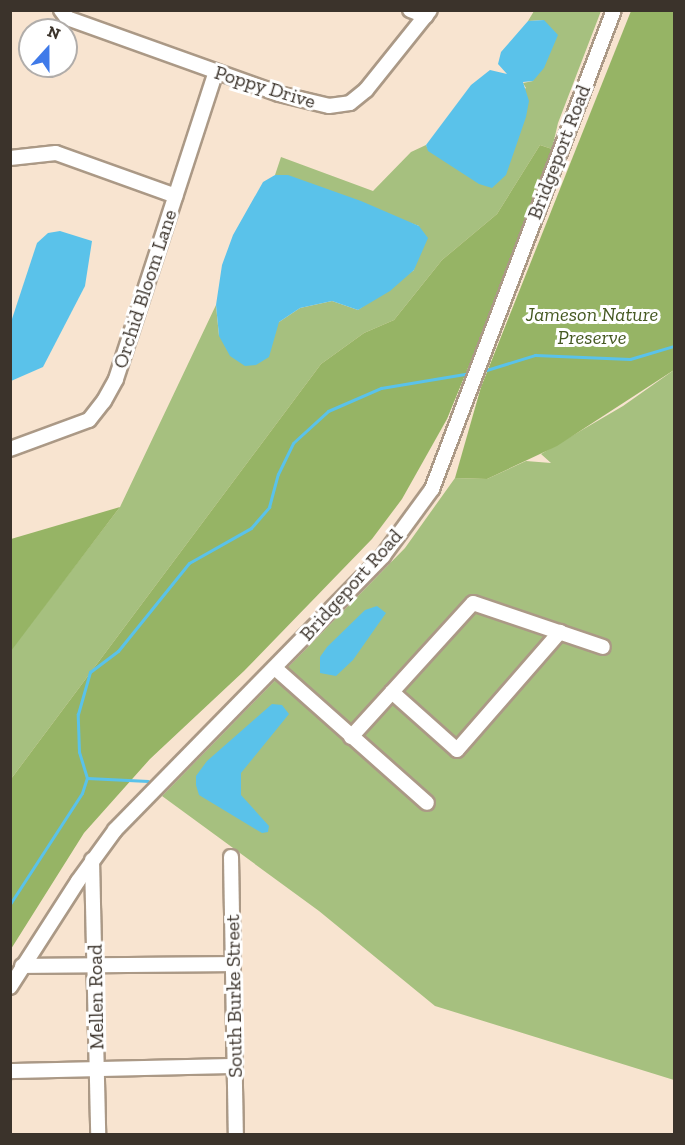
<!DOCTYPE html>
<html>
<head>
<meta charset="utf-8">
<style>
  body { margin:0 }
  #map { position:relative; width:685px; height:1145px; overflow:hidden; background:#f8e4d0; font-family:"Zilla Slab",serif }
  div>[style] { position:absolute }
  .green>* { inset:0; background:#a6c07f }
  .forest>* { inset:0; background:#96b465 }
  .water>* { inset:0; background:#5ac2ea }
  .stream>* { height:3px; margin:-1.5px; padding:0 1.5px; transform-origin:1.5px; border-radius:1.5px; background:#5ac2ea }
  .roads { filter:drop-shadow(2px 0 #ab9986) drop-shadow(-2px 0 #ab9986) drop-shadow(0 2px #ab9986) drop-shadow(0 -2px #ab9986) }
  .minor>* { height:14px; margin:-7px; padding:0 7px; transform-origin:7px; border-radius:7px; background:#fff }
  span { translate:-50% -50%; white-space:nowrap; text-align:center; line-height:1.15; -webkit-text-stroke:6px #fff; paint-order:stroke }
  .street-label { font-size:20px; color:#3b332b }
  .park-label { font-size:20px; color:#455921; font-style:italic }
  .frame { position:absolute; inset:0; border:12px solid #3b332b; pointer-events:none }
  .north { position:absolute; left:18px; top:18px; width:60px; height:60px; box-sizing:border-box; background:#fff; border:2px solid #b1adaa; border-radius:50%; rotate:21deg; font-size:16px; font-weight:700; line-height:24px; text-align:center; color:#3b332b }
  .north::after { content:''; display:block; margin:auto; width:21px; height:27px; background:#3f7ae9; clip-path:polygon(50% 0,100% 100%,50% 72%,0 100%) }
</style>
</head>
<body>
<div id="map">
  <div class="green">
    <i style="clip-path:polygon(534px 11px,601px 11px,558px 123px,552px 149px,540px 145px,497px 214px,442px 260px,394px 320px,364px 333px,321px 364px,11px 779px,10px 651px,120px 507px,216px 305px,219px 336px,279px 322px,300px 308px,332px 301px,358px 310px,414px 270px,419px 226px,275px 175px,281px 157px,373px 191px,411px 152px,426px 145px,429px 151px,526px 88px,523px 83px,533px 81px,544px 20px,528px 21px)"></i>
    <i style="clip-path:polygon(674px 370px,674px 1080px,435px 1006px,319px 911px,162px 796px,405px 548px,455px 478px,487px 479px,526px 461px,551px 463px,541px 454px,623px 406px)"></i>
  </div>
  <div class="forest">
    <i style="clip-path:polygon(631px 11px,674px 11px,674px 370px,557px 446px,487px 479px,455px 478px,481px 387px)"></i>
    <i style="clip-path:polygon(540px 145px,552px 149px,493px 307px,447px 419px,402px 499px,372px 539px,244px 671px,150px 759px,84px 833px,11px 949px,11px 779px,321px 364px,364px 333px,394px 320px,442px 260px,497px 214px)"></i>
    <i style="clip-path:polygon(120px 507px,11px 651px,11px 539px)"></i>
  </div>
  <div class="water">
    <i style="clip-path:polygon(544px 20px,558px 35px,544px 68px,533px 81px,523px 82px,529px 101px,526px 117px,506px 175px,492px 188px,479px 184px,428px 151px,426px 145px,471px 85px,490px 70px,507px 74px,498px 64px,501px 52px,528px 21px)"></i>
    <i style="clip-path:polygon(275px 175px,288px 175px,361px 201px,419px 226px,428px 238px,414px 270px,390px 291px,358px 310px,332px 301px,300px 308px,279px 322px,269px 357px,256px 365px,245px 366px,230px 356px,219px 336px,216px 305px,222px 265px,233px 235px,263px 182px)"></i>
    <i style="clip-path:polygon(60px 231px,92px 241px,85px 286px,43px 367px,11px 381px,11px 322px,37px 243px,48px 233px)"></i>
    <i style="clip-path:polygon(377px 606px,386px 613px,353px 660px,336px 676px,320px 673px,320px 657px,327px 647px,365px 610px)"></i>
    <i style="clip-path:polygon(272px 704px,282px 705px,289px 714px,241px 773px,241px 795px,269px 826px,268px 832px,262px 833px,199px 795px,196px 785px,196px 776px,207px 761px)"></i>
  </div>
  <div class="stream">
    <i style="left:480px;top:372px;width:58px;rotate:-17.2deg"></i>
    <i style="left:535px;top:355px;width:95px;rotate:2.4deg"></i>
    <i style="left:630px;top:359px;width:46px;rotate:-16.5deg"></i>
    <i style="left:87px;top:778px;width:61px;rotate:2.8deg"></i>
    <i style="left:10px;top:904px;width:132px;rotate:-57deg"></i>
    <i style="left:82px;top:793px;width:16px;rotate:-72deg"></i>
    <i style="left:87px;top:778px;width:27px;rotate:-107deg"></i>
    <i style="left:79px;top:752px;width:38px;rotate:-92deg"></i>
    <i style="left:78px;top:714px;width:44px;rotate:-74.1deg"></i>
    <i style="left:90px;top:672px;width:35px;rotate:-37deg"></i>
    <i style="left:118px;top:651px;width:113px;rotate:-51.1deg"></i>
    <i style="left:189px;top:563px;width:71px;rotate:-29.4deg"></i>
    <i style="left:251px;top:528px;width:28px;rotate:-49deg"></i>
    <i style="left:269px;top:507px;width:34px;rotate:-75deg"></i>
    <i style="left:278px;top:474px;width:34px;rotate:-64deg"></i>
    <i style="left:293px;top:443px;width:47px;rotate:-42.4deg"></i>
    <i style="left:328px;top:411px;width:58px;rotate:-23.5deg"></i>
    <i style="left:381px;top:388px;width:91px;rotate:-9.5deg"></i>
  </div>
  <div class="roads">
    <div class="minor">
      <i style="left:61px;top:10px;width:10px;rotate:53deg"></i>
      <i style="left:67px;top:18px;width:225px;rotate:19.7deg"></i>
      <i style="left:279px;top:94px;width:51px;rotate:13.5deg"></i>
      <i style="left:329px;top:106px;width:21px;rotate:-8deg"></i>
      <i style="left:350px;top:103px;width:21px;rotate:-39deg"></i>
      <i style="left:366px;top:90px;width:102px;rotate:-51.3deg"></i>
      <i style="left:410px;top:10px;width:17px;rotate:21deg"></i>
      <i style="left:10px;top:158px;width:46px;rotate:-6.2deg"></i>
      <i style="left:56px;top:153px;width:127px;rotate:19.7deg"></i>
      <i style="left:10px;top:449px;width:84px;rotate:-20.2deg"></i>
      <i style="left:89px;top:420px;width:24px;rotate:-52deg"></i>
      <i style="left:104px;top:401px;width:25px;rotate:-61deg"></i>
      <i style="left:116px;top:379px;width:323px;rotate:-72deg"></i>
      <i style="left:275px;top:668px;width:203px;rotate:41.6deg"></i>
      <i style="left:392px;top:692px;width:87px;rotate:41.7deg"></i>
      <i style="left:457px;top:750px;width:157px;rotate:-48.9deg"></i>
      <i style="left:351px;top:737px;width:181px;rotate:-47.7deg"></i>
      <i style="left:473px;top:603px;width:137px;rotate:18.7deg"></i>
      <i style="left:231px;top:857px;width:277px;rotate:89deg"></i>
      <i style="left:92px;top:860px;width:274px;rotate:88.7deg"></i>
      <i style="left:22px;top:966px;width:211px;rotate:-0.5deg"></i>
      <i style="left:10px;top:987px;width:126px;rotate:-57.3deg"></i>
      <i style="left:78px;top:881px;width:63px;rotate:-54deg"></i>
      <i style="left:115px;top:830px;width:383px;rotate:-45.6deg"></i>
      <i style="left:383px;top:556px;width:83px;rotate:-53.8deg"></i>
      <i style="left:432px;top:489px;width:512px;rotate:-69.2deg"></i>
      <i style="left:10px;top:1071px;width:225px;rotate:-1.3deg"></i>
    </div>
  </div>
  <div class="street-label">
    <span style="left:265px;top:87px;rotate:17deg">Poppy Drive</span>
    <span style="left:559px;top:152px;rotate:-69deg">Bridgeport Road</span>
    <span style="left:145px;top:289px;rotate:-72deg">Orchid Bloom Lane</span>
    <span style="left:351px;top:585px;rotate:-48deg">Bridgeport Road</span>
    <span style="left:234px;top:996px;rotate:-91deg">South Burke Street</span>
    <span style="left:96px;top:997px;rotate:-91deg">Mellen Road</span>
  </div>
  <div class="park-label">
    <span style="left:592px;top:326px">Jameson Nature<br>Preserve</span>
  </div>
  <div class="frame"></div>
  <div class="north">N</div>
</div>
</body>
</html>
